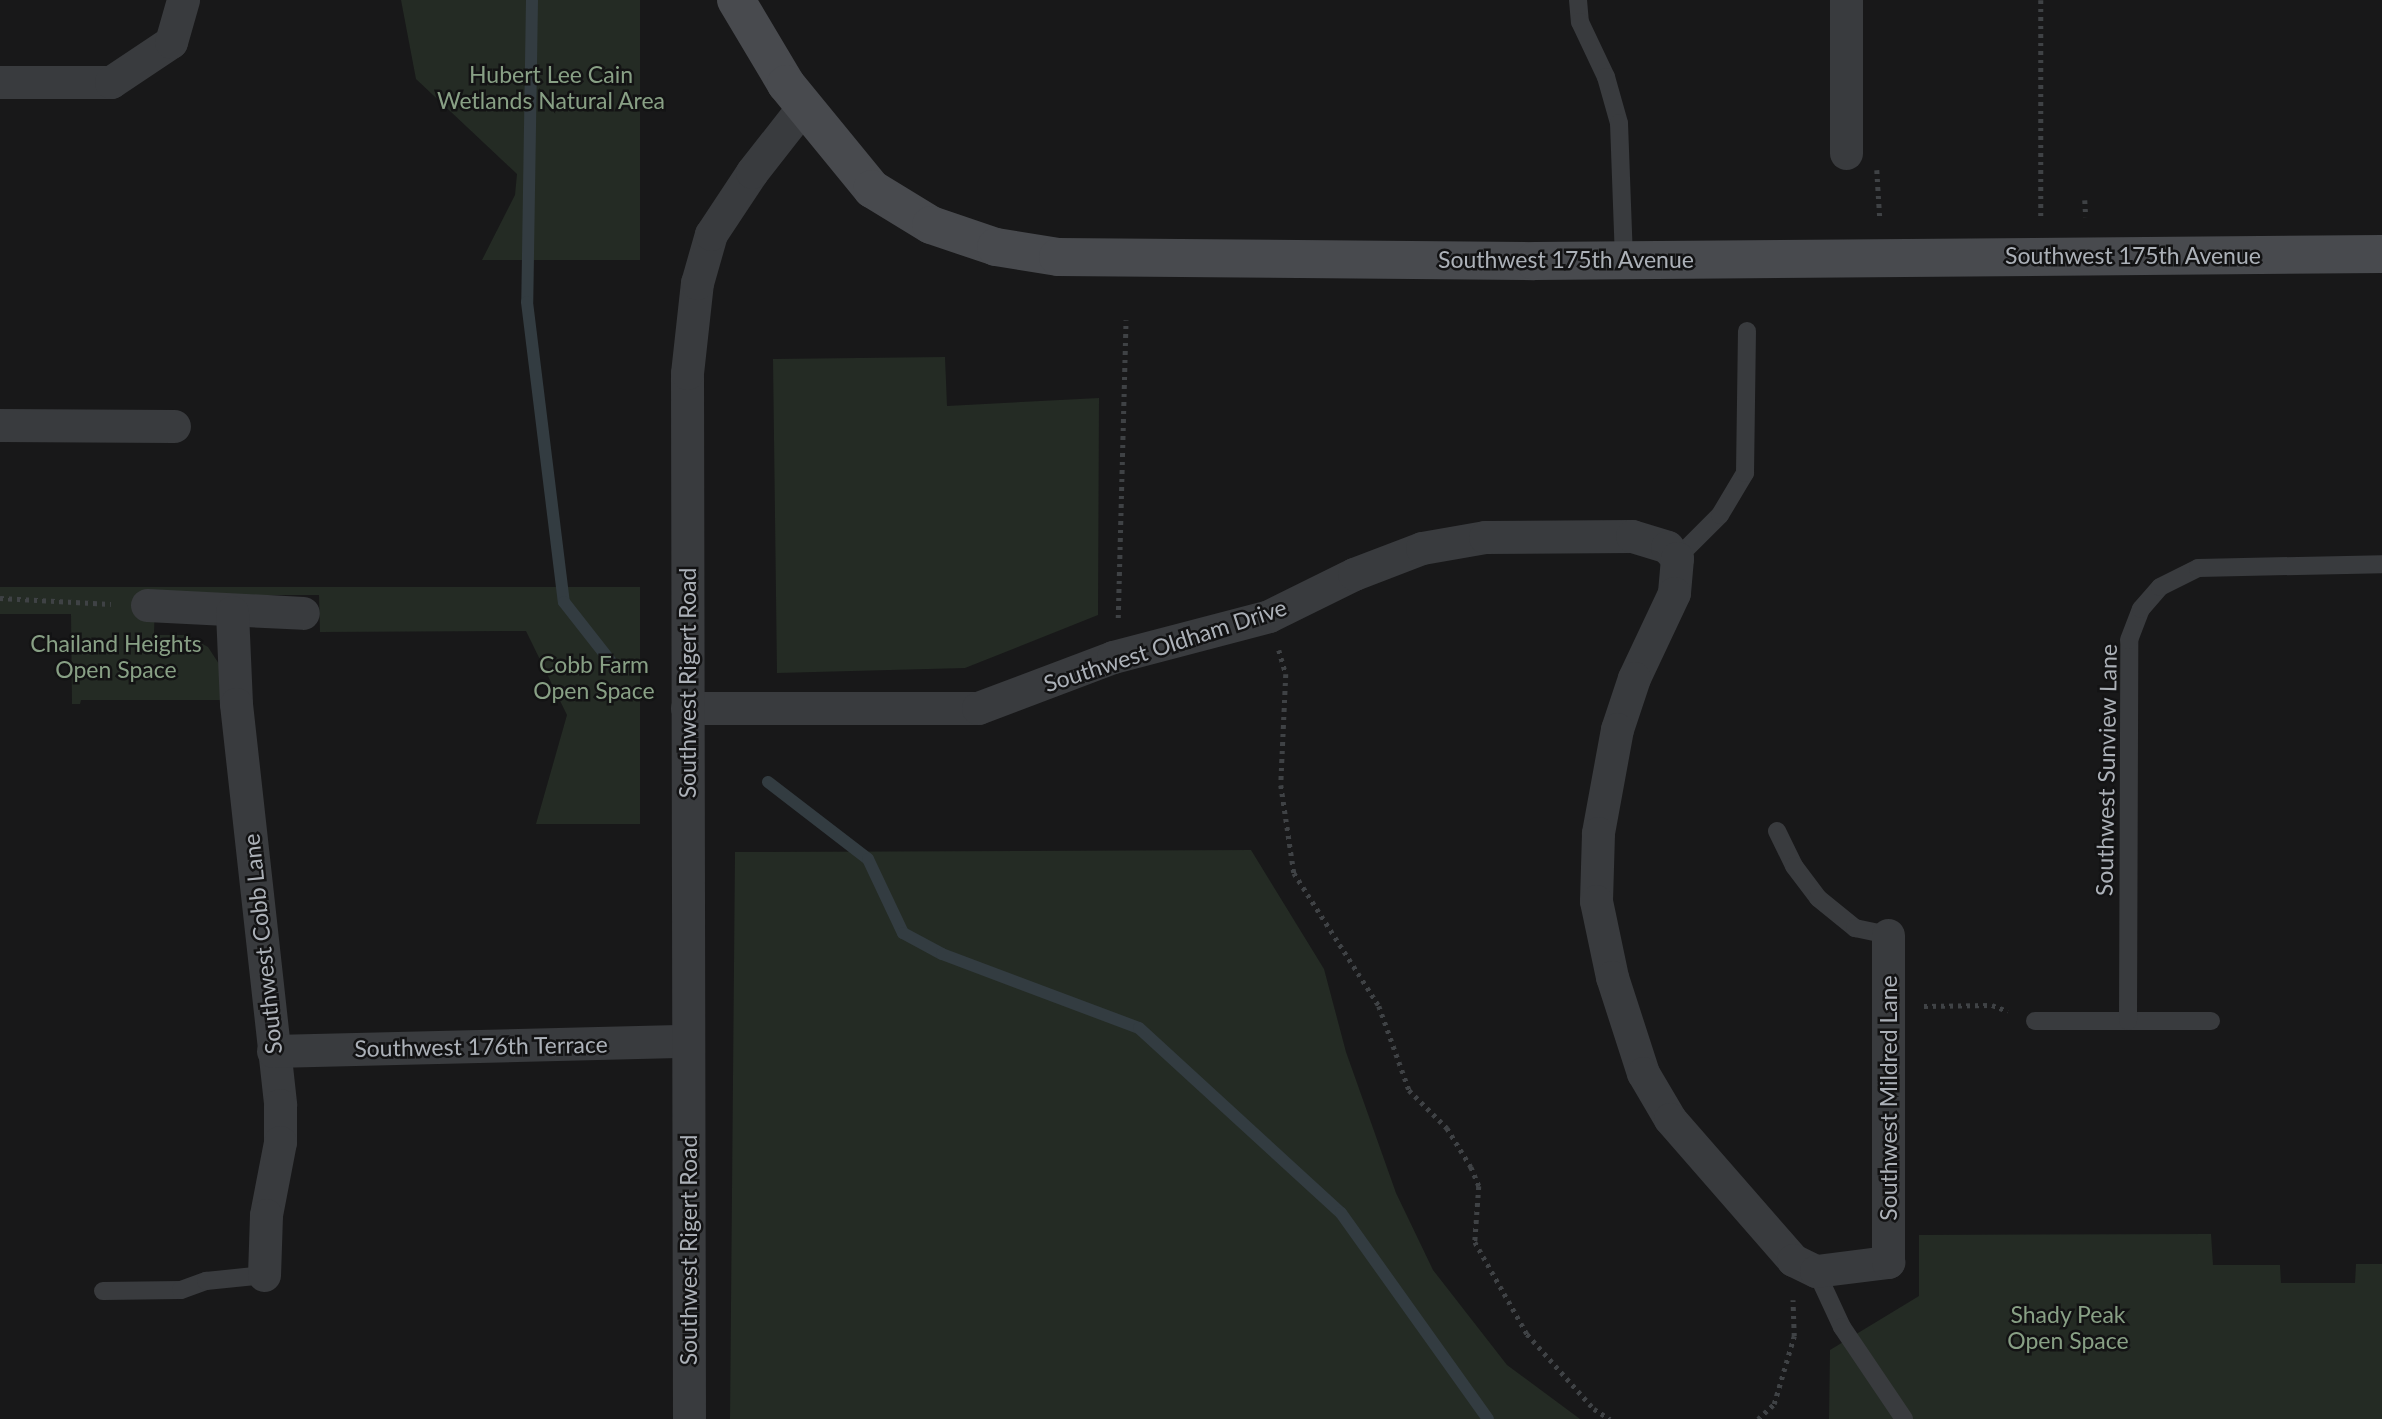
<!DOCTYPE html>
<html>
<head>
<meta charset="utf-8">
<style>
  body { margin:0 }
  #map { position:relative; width:2382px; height:1419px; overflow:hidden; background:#181819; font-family:Lato,sans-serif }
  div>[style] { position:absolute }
  .green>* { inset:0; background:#242b24 }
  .stream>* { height:12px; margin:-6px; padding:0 6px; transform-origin:6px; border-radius:6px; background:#333c41 }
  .path>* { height:4.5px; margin-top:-2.25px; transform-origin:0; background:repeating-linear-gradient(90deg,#3f4245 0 3.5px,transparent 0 8.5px) }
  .lane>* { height:18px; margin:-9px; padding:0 9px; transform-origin:9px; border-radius:9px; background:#393b3e }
  .street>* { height:33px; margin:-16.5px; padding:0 16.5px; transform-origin:16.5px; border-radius:16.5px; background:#393b3e }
  .secondary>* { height:38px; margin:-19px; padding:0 19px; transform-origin:19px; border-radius:19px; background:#484a4e }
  span { translate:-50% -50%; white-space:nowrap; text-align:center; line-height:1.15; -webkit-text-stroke:5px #131314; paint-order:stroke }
  .park-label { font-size:23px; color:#88a085 }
  .street-label { font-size:23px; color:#acb1b8 }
</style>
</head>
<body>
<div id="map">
  <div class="green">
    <i style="clip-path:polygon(401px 0,640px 0,640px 260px,482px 260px,515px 195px,517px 174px,416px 79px)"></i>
    <i style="clip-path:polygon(945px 357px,947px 406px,1099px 398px,1098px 615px,965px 668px,777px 673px,773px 359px)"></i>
    <i style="clip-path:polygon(0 587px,640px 587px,640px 824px,536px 824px,567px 715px,526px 631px,320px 632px,319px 595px,155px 595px,154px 635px,187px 635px,208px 647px,221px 667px,225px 700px,81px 700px,80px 704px,72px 704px,71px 614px,0 614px)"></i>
    <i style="clip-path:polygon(1251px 850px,1324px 969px,1346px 1052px,1396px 1193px,1433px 1270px,1507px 1365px,1580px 1419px,730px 1419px,735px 852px)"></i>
    <i style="clip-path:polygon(2211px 1234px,2213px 1265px,2280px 1265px,2281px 1283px,2355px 1283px,2356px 1264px,2382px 1264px,2382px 1419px,1829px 1419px,1830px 1350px,1919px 1296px,1919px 1235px)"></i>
  </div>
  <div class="stream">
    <i style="left:532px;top:0;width:302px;rotate:90.9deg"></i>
    <i style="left:527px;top:302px;width:302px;rotate:83deg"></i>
    <i style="left:564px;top:602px;width:83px;rotate:51.9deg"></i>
    <i style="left:768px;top:782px;width:126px;rotate:37.6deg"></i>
    <i style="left:868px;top:859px;width:82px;rotate:64.7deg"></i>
    <i style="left:903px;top:933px;width:44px;rotate:28.3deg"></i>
    <i style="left:942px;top:954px;width:210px;rotate:20.6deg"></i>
    <i style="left:1139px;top:1028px;width:274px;rotate:42.5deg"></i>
    <i style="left:1341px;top:1213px;width:253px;rotate:54.5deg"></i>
  </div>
  <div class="path">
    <i style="left:2041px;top:0;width:219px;rotate:90deg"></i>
    <i style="left:1877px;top:170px;width:49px;rotate:86.5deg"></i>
    <i style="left:2085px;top:200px;width:17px;rotate:87deg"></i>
    <i style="left:0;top:598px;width:111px;rotate:3.1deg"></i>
    <i style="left:1118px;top:618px;width:298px;rotate:-88.5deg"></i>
    <i style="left:1279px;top:650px;width:25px;rotate:74deg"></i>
    <i style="left:1286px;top:674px;width:111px;rotate:92.6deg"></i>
    <i style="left:1281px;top:785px;width:89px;rotate:81.6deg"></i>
    <i style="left:1294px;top:873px;width:158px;rotate:57.4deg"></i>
    <i style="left:1379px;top:1006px;width:89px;rotate:70.3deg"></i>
    <i style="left:1409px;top:1090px;width:54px;rotate:45deg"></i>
    <i style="left:1447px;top:1128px;width:46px;rotate:58.4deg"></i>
    <i style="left:1471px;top:1167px;width:21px;rotate:67deg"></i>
    <i style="left:1479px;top:1186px;width:56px;rotate:94.1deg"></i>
    <i style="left:1475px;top:1242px;width:106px;rotate:60.5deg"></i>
    <i style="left:1527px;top:1334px;width:101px;rotate:48.2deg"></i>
    <i style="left:1594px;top:1409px;width:19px;rotate:32deg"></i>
    <i style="left:1924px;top:1006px;width:68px;rotate:-0.8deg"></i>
    <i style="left:1992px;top:1005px;width:17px;rotate:21deg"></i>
    <i style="left:1758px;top:1419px;width:22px;rotate:-43deg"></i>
    <i style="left:1774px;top:1404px;width:71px;rotate:-73.6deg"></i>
    <i style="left:1794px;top:1336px;width:36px;rotate:-92deg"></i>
  </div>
  <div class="lane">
    <i style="left:1578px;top:0;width:22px;rotate:85deg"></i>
    <i style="left:1580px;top:22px;width:61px;rotate:64.7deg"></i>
    <i style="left:1606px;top:77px;width:48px;rotate:74.2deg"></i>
    <i style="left:1619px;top:123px;width:137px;rotate:87.9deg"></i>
    <i style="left:1677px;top:558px;width:61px;rotate:-45deg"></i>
    <i style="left:1720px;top:515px;width:49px;rotate:-59.2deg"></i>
    <i style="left:1745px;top:473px;width:142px;rotate:-89.2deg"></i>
    <i style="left:1777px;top:831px;width:39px;rotate:64deg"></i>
    <i style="left:1794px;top:866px;width:40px;rotate:53deg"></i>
    <i style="left:1818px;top:898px;width:48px;rotate:39deg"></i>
    <i style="left:1855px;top:928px;width:34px;rotate:12deg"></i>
    <i style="left:2035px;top:1021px;width:176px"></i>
    <i style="left:2128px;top:1021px;width:381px;rotate:-89.8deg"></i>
    <i style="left:2129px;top:640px;width:33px;rotate:-69deg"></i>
    <i style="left:2141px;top:609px;width:29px;rotate:-49deg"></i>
    <i style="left:2160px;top:587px;width:42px;rotate:-26.6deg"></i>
    <i style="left:2198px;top:568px;width:184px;rotate:-1.2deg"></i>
    <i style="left:1816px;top:1271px;width:62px;rotate:65.1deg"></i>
    <i style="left:1842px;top:1327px;width:111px;rotate:56deg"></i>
    <i style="left:103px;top:1291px;width:78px;rotate:-0.7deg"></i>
    <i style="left:181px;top:1290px;width:27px;rotate:-20deg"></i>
    <i style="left:206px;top:1281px;width:58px;rotate:-5.9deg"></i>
  </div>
  <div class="street">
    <i style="left:1846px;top:0;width:153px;rotate:90deg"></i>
    <i style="left:0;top:82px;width:111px"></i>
    <i style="left:111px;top:82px;width:72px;rotate:-33.7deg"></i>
    <i style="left:171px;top:42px;width:44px;rotate:-74.1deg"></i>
    <i style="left:0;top:425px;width:174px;rotate:0.3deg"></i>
    <i style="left:147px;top:605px;width:156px;rotate:2.9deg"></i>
    <i style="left:232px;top:612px;width:92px;rotate:87.5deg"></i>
    <i style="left:236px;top:704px;width:403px;rotate:83.7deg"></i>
    <i style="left:280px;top:1105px;width:37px;rotate:90deg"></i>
    <i style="left:280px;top:1142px;width:74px;rotate:100.9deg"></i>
    <i style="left:266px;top:1215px;width:60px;rotate:91.9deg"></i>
    <i style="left:687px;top:708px;width:291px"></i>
    <i style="left:978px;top:708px;width:144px;rotate:-20.7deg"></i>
    <i style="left:1113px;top:657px;width:161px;rotate:-14.7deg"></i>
    <i style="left:1269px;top:616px;width:95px;rotate:-26.3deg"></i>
    <i style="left:1354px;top:574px;width:73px;rotate:-20.9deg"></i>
    <i style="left:1422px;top:548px;width:64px;rotate:-9.9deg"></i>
    <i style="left:1485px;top:537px;width:147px;rotate:-0.4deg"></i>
    <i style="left:1632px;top:536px;width:37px;rotate:17deg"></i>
    <i style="left:1667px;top:547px;width:15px;rotate:48deg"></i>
    <i style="left:1677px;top:558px;width:35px;rotate:95deg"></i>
    <i style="left:1674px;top:593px;width:94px;rotate:115.2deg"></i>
    <i style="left:1634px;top:678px;width:54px;rotate:108.4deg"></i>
    <i style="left:1617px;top:729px;width:106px;rotate:100.4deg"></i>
    <i style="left:1598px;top:833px;width:68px;rotate:91.7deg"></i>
    <i style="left:1596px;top:901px;width:78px;rotate:78.1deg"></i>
    <i style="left:1612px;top:977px;width:101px;rotate:72.1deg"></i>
    <i style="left:1643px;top:1073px;width:53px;rotate:59.6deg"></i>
    <i style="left:1670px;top:1119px;width:187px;rotate:48.9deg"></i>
    <i style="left:1793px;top:1260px;width:25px;rotate:26deg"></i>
    <i style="left:1816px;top:1271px;width:73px;rotate:-7.1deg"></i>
    <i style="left:1888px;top:1262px;width:327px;rotate:-90deg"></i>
    <i style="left:273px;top:1051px;width:415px;rotate:-1.4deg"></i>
    <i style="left:689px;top:1419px;width:1046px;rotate:-90.11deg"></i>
    <i style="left:687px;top:373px;width:91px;rotate:-83.7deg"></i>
    <i style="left:697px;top:283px;width:51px;rotate:-74.1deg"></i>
    <i style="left:711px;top:234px;width:74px;rotate:-56.5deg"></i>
    <i style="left:752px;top:172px;width:83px;rotate:-51.9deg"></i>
  </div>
  <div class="secondary">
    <i style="left:736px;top:0;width:98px;rotate:59.2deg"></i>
    <i style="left:786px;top:84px;width:136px;rotate:50.7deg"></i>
    <i style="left:872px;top:189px;width:69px;rotate:31.4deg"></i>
    <i style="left:931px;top:225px;width:69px;rotate:18.7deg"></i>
    <i style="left:996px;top:247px;width:63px;rotate:9.2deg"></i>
    <i style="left:1058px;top:257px;width:476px;rotate:0.5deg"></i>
    <i style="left:1534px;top:261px;width:848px;rotate:-0.47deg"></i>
  </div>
  <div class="park-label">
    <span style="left:551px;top:87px">Hubert Lee Cain<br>Wetlands Natural Area</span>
    <span style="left:116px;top:656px">Chailand Heights<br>Open Space</span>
    <span style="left:594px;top:677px">Cobb Farm<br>Open Space</span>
    <span style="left:2068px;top:1327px">Shady Peak<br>Open Space</span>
  </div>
  <div class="street-label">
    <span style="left:2133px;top:255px">Southwest 175th Avenue</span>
    <span style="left:1566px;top:259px">Southwest 175th Avenue</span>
    <span style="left:1165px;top:645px;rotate:-18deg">Southwest Oldham Drive</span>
    <span style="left:687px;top:683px;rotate:-90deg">Southwest Rigert Road</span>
    <span style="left:2106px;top:770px;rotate:-89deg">Southwest Sunview Lane</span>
    <span style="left:262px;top:944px;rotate:-96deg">Southwest Cobb Lane</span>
    <span style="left:481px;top:1046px;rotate:-1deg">Southwest 176th Terrace</span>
    <span style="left:1888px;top:1098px;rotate:-90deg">Southwest Mildred Lane</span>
    <span style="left:688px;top:1250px;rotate:-90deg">Southwest Rigert Road</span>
  </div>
</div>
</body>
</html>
